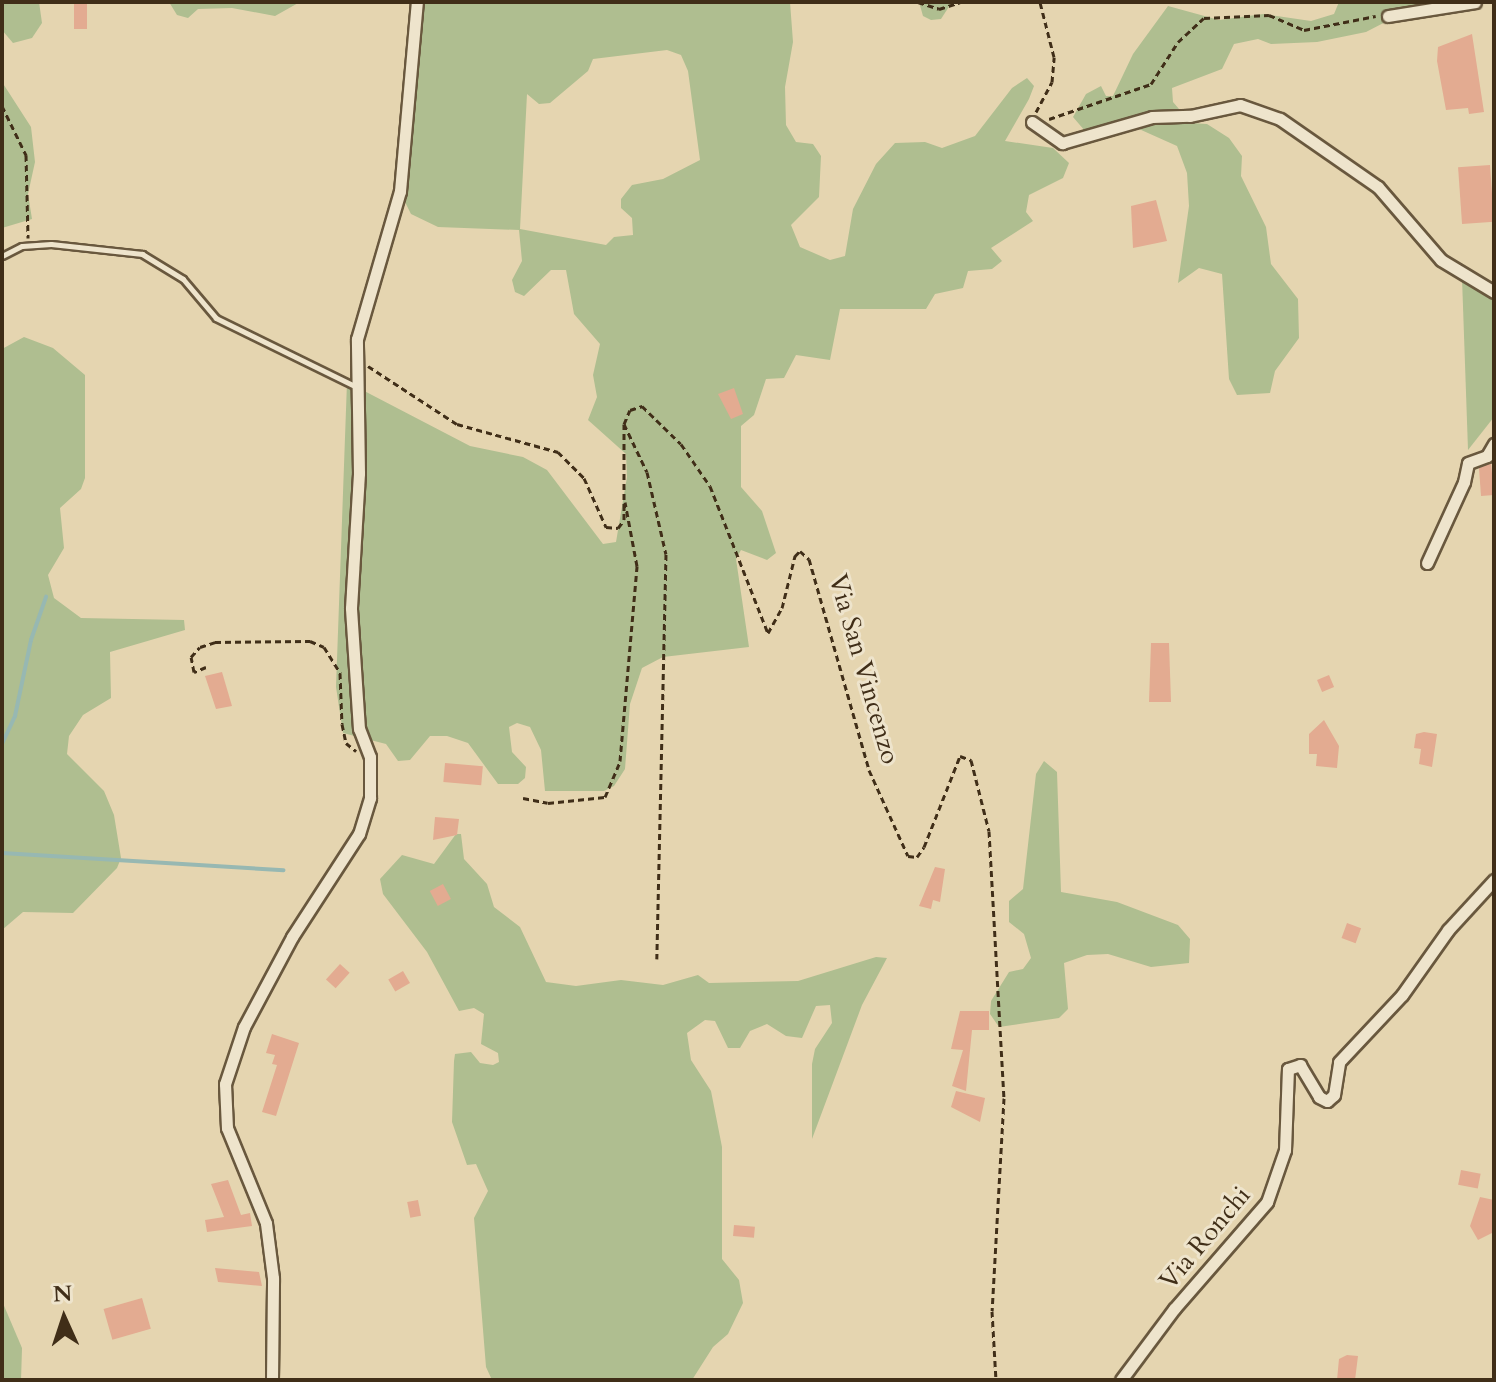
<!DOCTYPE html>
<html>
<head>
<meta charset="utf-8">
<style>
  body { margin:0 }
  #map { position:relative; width:1496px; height:1382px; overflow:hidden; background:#e5d5b0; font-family:Cardo,serif }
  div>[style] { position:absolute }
  .green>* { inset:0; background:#afbe90 }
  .stream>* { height:4px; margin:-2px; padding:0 2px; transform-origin:2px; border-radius:2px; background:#97b8b2 }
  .building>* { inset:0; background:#e3ab91; transform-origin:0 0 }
  .path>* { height:3px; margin-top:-1.5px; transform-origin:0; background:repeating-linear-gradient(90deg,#402e18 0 6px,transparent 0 10px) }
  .roads { filter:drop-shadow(2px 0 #69583e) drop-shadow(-2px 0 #69583e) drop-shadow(0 2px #69583e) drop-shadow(0 -2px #69583e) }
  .lane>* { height:5px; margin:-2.5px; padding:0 2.5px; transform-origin:2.5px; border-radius:2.5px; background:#eee4cc }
  .street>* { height:11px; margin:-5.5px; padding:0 5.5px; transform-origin:5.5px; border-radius:5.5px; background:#eee4cc }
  span { translate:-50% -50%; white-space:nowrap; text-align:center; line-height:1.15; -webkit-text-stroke:6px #eee4cc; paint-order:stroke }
  .street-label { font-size:26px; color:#402e18 }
  .frame { position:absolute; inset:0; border:4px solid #402e18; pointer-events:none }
  .north { position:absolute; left:24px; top:1278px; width:80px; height:80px; -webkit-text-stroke:6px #eee4cc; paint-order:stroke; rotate:357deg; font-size:22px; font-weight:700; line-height:32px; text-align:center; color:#402e18 }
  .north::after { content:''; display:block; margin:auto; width:28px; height:36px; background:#402e18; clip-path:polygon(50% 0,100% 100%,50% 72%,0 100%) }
</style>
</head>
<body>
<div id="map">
  <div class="green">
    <i style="clip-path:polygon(2px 2px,39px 2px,42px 23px,32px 38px,13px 43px,2px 30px)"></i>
    <i style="clip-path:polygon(169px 2px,300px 2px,275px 16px,232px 8px,198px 9px,188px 18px,177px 15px)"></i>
    <i style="clip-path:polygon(evenodd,413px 2px,790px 2px,793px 42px,785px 87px,786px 125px,796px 142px,813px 144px,821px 156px,819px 197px,791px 225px,800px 247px,830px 260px,845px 256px,853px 209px,876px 164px,895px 143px,925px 142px,942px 148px,975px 136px,1012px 88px,1027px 78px,1034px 86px,1029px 99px,1005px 141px,1053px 148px,1069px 163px,1063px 178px,1029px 195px,1026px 212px,1033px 221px,991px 248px,1002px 261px,992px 269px,968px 271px,963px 288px,935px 294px,926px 309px,840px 309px,830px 360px,796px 355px,784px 378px,766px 379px,754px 415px,741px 426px,741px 487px,762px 511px,776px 553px,767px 560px,741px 550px,736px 559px,749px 647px,663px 657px,642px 668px,630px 704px,625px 769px,614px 786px,604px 791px,545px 791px,541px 750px,530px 727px,517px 723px,509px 727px,512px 752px,526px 767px,525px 778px,518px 784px,498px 784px,468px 743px,447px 736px,430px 736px,410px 760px,398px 761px,386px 744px,343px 733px,336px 687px,347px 382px,470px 446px,523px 457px,547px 470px,603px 544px,616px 542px,627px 477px,626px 454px,588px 420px,597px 397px,593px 375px,600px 344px,574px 314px,566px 270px,551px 270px,524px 296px,515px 292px,512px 280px,522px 261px,519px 230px,438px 227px,411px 214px,404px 200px,403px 98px,413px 2px,667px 50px,681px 55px,688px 71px,700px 160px,663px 179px,632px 185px,621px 199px,621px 208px,632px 218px,633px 235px,614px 237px,606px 245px,520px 229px,527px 94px,539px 104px,550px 103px,588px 71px,593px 59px,667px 50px)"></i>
    <i style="clip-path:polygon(919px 2px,952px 2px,941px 19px,931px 20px,923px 16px)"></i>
    <i style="clip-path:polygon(1339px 2px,1424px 2px,1366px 32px,1317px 42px,1271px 44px,1258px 39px,1234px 44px,1222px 69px,1172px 88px,1173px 102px,1191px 123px,1207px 124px,1229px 138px,1242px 156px,1241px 176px,1266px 227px,1271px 264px,1298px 299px,1299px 338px,1275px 371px,1270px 393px,1237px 395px,1229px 379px,1222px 274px,1199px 268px,1178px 283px,1189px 206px,1187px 173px,1177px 146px,1139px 129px,1085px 131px,1073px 117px,1086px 94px,1101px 86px,1106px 96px,1113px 96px,1133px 54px,1168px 6px,1219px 20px,1263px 14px,1311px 21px,1334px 14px)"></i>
    <i style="clip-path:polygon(2px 82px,31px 127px,35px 162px,28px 194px,32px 219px,2px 228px)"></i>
    <i style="clip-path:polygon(1462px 278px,1494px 292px,1494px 417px,1468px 450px)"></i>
    <i style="clip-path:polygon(24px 337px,53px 348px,85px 375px,85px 478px,81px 489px,60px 508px,64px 548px,48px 575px,54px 598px,81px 618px,184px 620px,185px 630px,110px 652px,111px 698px,83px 715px,69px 736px,67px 754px,104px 791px,114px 815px,121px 858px,117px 868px,73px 913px,23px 912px,2px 930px,2px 349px)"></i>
    <i style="clip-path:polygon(1044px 761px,1057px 772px,1061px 892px,1117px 902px,1178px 925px,1190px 939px,1189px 963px,1151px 967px,1108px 954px,1087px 955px,1064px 963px,1068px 1009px,1059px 1018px,999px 1027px,990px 1014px,991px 1001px,1009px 972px,1023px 969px,1031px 958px,1024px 934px,1009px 922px,1009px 901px,1023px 889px,1036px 774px)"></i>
    <i style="clip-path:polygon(456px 834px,461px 834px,464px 859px,487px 884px,494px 907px,520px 927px,546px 982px,576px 986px,621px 980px,663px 985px,698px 975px,709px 983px,798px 981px,876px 957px,887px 958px,862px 1005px,812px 1139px,812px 1064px,815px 1049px,832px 1023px,830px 1005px,816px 1006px,802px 1038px,786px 1036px,767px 1024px,750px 1031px,740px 1048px,728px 1048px,715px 1021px,705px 1020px,687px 1033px,691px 1060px,711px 1091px,722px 1147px,722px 1259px,739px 1280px,743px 1303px,728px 1334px,713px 1347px,692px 1380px,492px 1380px,486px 1367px,474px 1218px,488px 1191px,476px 1164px,467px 1165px,452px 1122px,454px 1061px,455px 1054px,471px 1052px,480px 1063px,493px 1065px,499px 1062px,498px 1053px,481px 1044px,484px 1014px,474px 1008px,459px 1011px,427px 952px,383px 894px,380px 879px,402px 855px,434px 864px)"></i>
    <i style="clip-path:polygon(2px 1301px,22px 1348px,21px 1380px,2px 1380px)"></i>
  </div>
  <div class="stream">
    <i style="left:2px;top:744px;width:31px;rotate:-65deg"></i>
    <i style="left:15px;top:716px;width:78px;rotate:-78.1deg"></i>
    <i style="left:31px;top:640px;width:46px;rotate:-70.8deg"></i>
    <i style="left:2px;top:853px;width:282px;rotate:3.5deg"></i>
  </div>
  <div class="building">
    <i style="left:74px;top:2px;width:13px;height:27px"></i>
    <i style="clip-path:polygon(1472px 34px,1484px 112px,1469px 114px,1468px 108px,1446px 110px,1437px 61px,1438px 47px)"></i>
    <i style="left:1490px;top:165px;width:57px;height:32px;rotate:86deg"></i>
    <i style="clip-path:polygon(1156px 200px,1167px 241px,1133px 248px,1131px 206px)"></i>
    <i style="clip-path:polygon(734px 388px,743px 414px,731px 419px,718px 394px)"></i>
    <i style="clip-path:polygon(1491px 463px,1494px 495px,1481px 496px,1479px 468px)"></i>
    <i style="clip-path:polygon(1151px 643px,1169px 643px,1171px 702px,1149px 702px)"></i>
    <i style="clip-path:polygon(222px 672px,232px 706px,216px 709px,205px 676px)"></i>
    <i style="left:1329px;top:675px;width:13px;height:13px;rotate:67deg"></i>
    <i style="clip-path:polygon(1324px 720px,1339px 746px,1337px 768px,1316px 766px,1317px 754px,1309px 754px,1309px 734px)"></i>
    <i style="clip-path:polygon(1424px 732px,1437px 734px,1432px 767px,1419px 764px,1421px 749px,1414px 748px,1416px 734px)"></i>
    <i style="left:445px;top:763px;width:38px;height:19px;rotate:5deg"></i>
    <i style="clip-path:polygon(435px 817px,459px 819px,457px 835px,433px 840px)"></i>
    <i style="clip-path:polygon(935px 867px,945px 869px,940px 902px,933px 900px,931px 909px,919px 906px)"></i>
    <i style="left:443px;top:884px;width:17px;height:15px;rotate:62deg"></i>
    <i style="left:1347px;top:923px;width:15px;height:16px;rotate:20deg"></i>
    <i style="left:340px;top:964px;width:13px;height:21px;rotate:42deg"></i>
    <i style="left:403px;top:971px;width:14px;height:17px;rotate:60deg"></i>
    <i style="clip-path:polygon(960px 1011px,989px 1011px,989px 1030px,972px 1030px,966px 1091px,952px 1086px,963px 1050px,951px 1049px)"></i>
    <i style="clip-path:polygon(272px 1034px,299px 1043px,276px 1116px,262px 1112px,277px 1065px,272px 1064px,275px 1055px,266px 1053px)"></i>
    <i style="clip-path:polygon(956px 1091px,985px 1098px,980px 1122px,951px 1107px)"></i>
    <i style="left:1461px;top:1170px;width:20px;height:15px;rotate:11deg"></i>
    <i style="clip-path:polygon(228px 1180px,241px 1215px,250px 1213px,252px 1226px,207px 1232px,205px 1220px,224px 1217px,211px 1184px)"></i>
    <i style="clip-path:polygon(1480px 1197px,1494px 1200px,1494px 1232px,1478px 1240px,1470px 1226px)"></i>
    <i style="left:418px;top:1200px;width:16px;height:11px;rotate:79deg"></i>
    <i style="left:734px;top:1225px;width:21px;height:11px;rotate:5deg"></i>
    <i style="clip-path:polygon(215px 1268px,259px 1272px,262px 1286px,218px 1282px)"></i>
    <i style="left:142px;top:1298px;width:32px;height:40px;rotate:74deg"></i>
    <i style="clip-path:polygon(1347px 1355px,1358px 1356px,1355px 1380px,1337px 1380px,1339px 1359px)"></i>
  </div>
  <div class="path">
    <i style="left:918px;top:2px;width:22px;rotate:18deg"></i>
    <i style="left:939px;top:9px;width:22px;rotate:-18deg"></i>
    <i style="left:2px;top:106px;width:55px;rotate:63.9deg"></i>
    <i style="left:26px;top:155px;width:83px;rotate:88.6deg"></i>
    <i style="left:1036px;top:112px;width:34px;rotate:-62deg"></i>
    <i style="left:1052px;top:82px;width:25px;rotate:-85deg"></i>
    <i style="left:1054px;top:57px;width:57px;rotate:-104.3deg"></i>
    <i style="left:1049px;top:119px;width:108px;rotate:-18.9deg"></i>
    <i style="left:1151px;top:84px;width:50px;rotate:-57.3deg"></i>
    <i style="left:1178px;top:42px;width:35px;rotate:-43deg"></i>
    <i style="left:1204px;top:18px;width:65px;rotate:-2.6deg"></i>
    <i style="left:1269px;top:15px;width:38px;rotate:23deg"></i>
    <i style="left:1304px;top:30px;width:73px;rotate:-11deg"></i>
    <i style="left:368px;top:366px;width:106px;rotate:33.1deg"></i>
    <i style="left:457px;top:424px;width:105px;rotate:15.5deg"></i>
    <i style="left:558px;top:452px;width:37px;rotate:45deg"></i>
    <i style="left:584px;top:478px;width:54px;rotate:65.8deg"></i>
    <i style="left:606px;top:527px;width:12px;rotate:5deg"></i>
    <i style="left:618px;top:528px;width:10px;rotate:-53deg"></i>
    <i style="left:624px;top:520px;width:96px;rotate:-90deg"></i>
    <i style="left:624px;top:424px;width:15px;rotate:-67deg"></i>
    <i style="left:630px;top:410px;width:13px;rotate:-18deg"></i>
    <i style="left:642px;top:406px;width:54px;rotate:44.3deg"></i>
    <i style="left:681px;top:444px;width:51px;rotate:55.4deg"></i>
    <i style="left:710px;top:486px;width:158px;rotate:68.5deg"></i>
    <i style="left:768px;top:633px;width:29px;rotate:-61deg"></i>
    <i style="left:782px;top:608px;width:54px;rotate:-76deg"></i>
    <i style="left:795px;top:556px;width:7px;rotate:-45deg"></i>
    <i style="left:800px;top:551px;width:12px;rotate:42deg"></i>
    <i style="left:809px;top:559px;width:219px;rotate:74.1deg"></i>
    <i style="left:869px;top:770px;width:94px;rotate:65.6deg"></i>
    <i style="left:908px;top:856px;width:9px;rotate:6deg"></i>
    <i style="left:917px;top:857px;width:12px;rotate:-55deg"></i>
    <i style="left:924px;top:847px;width:98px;rotate:-68.4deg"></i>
    <i style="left:960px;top:756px;width:12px;rotate:20deg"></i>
    <i style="left:971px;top:760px;width:73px;rotate:75.8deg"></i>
    <i style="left:989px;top:831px;width:267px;rotate:86.8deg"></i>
    <i style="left:1004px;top:1098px;width:213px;rotate:93.2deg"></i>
    <i style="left:992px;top:1311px;width:69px;rotate:86.7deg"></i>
    <i style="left:624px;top:424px;width:53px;rotate:64.4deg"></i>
    <i style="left:647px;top:472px;width:84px;rotate:77deg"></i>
    <i style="left:666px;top:554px;width:405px;rotate:91.3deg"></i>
    <i style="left:206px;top:667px;width:13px;rotate:157deg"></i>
    <i style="left:194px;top:672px;width:15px;rotate:-101deg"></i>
    <i style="left:191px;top:657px;width:13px;rotate:-48deg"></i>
    <i style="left:200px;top:647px;width:16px;rotate:-18deg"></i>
    <i style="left:215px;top:642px;width:95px;rotate:-0.6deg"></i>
    <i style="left:310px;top:641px;width:15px;rotate:23deg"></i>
    <i style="left:324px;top:647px;width:31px;rotate:58deg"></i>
    <i style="left:340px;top:673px;width:51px;rotate:87.8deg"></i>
    <i style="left:342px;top:724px;width:19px;rotate:78deg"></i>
    <i style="left:346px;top:743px;width:13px;rotate:39deg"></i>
    <i style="left:523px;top:798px;width:25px;rotate:11deg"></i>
    <i style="left:548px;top:803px;width:57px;rotate:-6deg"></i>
    <i style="left:605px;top:797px;width:39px;rotate:-67deg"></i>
    <i style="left:620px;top:761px;width:196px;rotate:-85deg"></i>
    <i style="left:637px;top:566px;width:65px;rotate:-100.6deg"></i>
  </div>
  <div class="roads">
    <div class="lane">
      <i style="left:2px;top:256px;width:22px;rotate:-27deg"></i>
      <i style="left:22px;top:246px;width:29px;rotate:-4deg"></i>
      <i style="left:51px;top:244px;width:92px;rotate:6.3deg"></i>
      <i style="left:142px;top:254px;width:48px;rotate:31.4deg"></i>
      <i style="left:183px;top:279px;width:51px;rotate:49.8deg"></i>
      <i style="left:216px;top:318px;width:157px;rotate:26.1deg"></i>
    </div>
    <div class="street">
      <i style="left:1388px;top:16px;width:88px;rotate:-9.1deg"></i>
      <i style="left:1032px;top:122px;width:37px;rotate:35deg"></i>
      <i style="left:1062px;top:143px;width:94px;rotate:-16.1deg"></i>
      <i style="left:1152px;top:117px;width:38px;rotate:-2deg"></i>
      <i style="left:1190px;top:116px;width:51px;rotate:-12.4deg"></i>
      <i style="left:1240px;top:105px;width:42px;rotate:19.3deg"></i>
      <i style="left:1280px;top:119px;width:119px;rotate:34.8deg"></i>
      <i style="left:1378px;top:187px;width:96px;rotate:49.2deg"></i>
      <i style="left:1441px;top:260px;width:62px;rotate:31.1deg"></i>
      <i style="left:1427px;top:563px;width:89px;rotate:-65.4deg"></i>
      <i style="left:1464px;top:482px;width:19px;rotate:-78deg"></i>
      <i style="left:1468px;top:463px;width:20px;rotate:-20deg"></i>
      <i style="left:1487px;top:456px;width:14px;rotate:-60deg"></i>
      <i style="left:272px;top:1380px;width:102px;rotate:-89.4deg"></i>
      <i style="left:273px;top:1278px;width:55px;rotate:-97.3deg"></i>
      <i style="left:266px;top:1223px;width:103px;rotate:-112.3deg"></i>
      <i style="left:227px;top:1128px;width:44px;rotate:-92.6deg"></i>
      <i style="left:225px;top:1084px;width:60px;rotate:-71.6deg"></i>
      <i style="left:244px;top:1027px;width:102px;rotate:-61.9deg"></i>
      <i style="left:292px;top:937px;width:123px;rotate:-57deg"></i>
      <i style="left:359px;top:834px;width:38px;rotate:-73deg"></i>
      <i style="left:370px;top:798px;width:41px;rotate:-90deg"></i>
      <i style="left:370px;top:757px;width:30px;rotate:-111deg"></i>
      <i style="left:359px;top:729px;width:121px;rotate:-93.8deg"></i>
      <i style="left:351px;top:608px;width:135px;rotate:-86.6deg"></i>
      <i style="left:359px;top:473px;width:134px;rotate:-90.9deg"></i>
      <i style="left:357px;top:339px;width:154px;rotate:-73.8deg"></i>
      <i style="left:400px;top:191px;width:190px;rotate:-84.9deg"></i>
      <i style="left:1121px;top:1380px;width:89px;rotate:-53.3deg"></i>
      <i style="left:1174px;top:1309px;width:142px;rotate:-49deg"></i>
      <i style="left:1267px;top:1202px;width:55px;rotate:-70.9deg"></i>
      <i style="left:1285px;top:1150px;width:81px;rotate:-87.9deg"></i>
      <i style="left:1288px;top:1069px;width:13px;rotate:-18deg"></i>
      <i style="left:1300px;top:1065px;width:37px;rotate:59deg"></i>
      <i style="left:1319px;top:1097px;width:9px;rotate:27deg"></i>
      <i style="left:1327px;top:1101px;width:9px;rotate:-41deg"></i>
      <i style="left:1334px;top:1095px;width:33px;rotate:-81deg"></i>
      <i style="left:1339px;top:1062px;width:92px;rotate:-46.8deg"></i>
      <i style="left:1402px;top:995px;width:80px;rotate:-54.7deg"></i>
      <i style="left:1448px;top:930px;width:68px;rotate:-47.4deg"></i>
    </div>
  </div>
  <div class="street-label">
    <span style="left:864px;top:669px;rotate:74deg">Via San Vincenzo</span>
    <span style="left:1205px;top:1238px;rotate:-50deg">Via Ronchi</span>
  </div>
  <div class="frame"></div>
  <div class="north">N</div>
</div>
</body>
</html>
